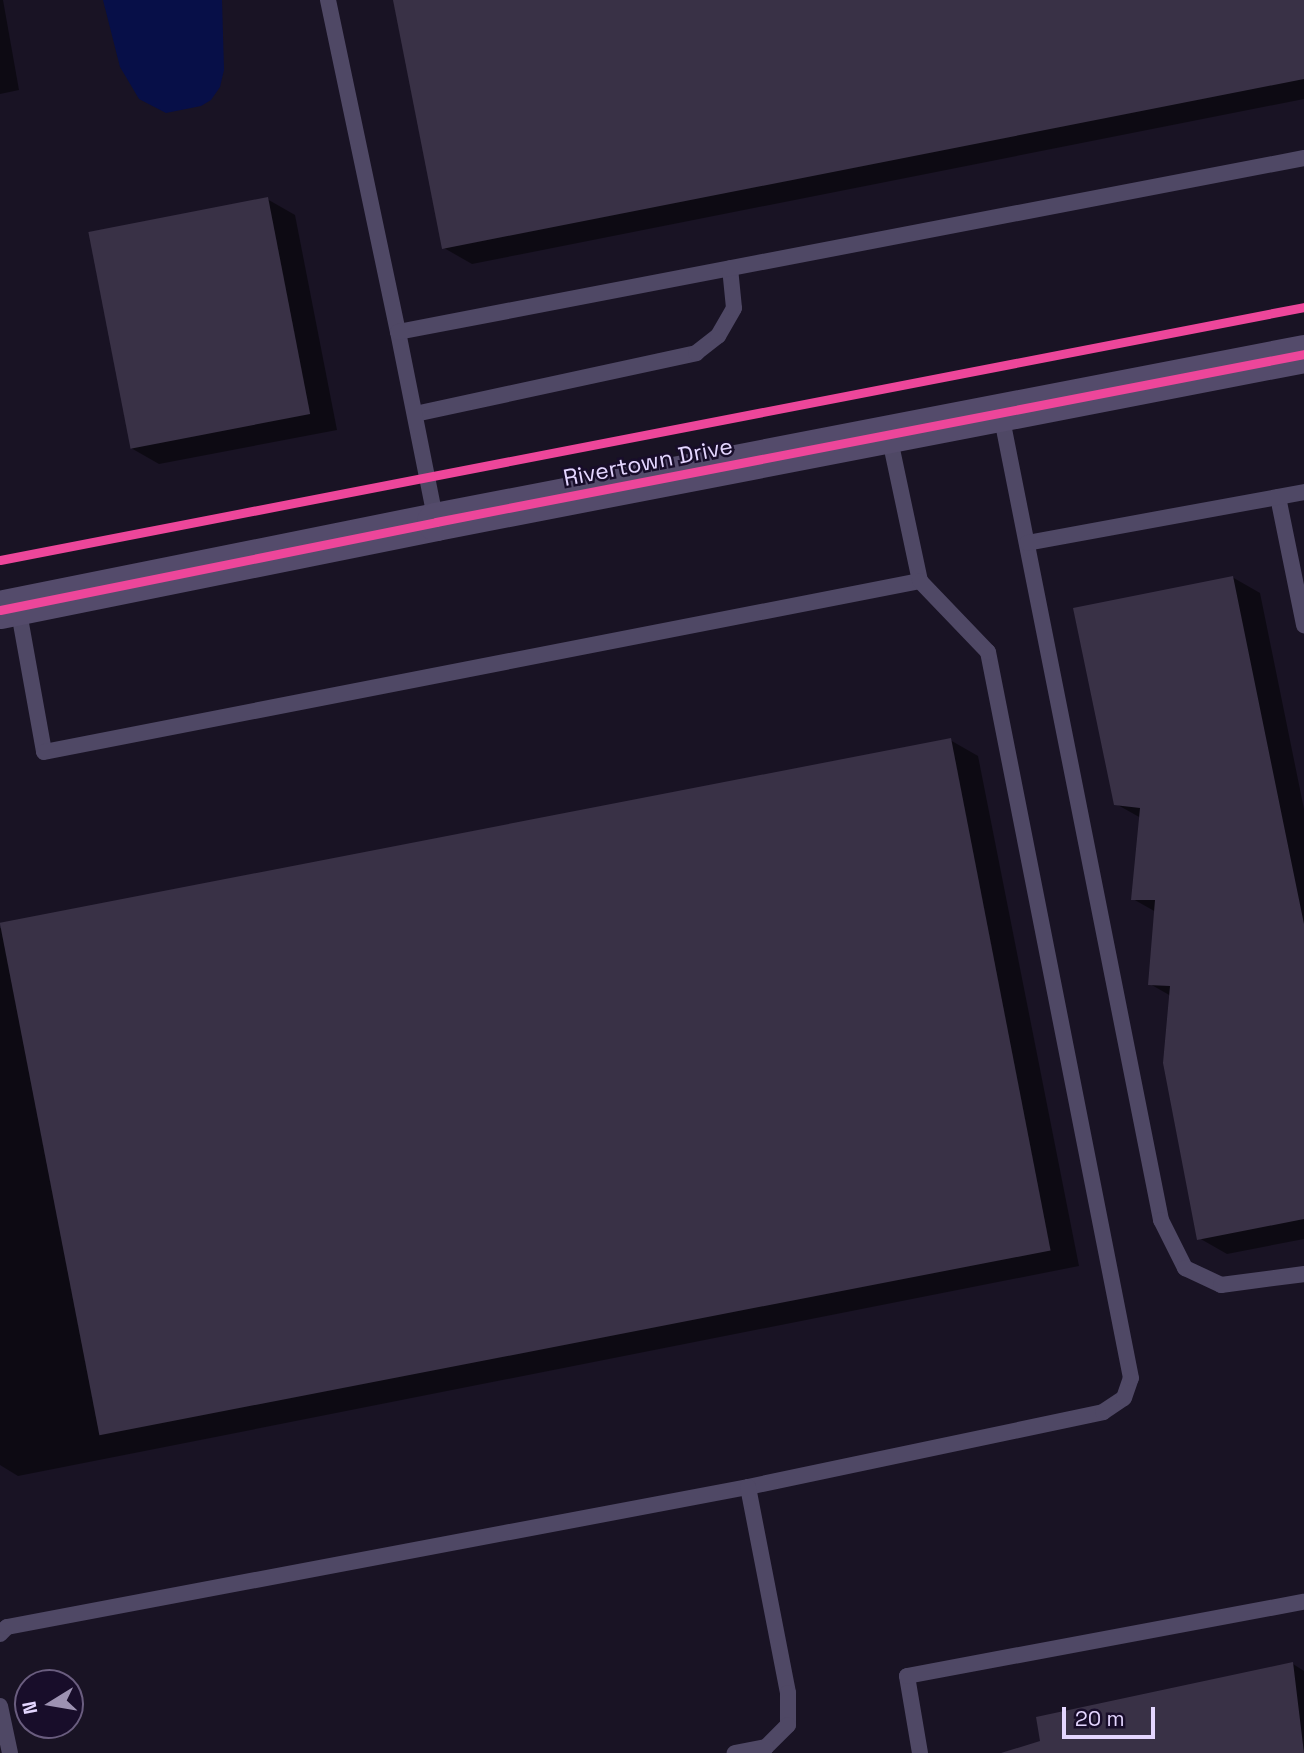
<!DOCTYPE html>
<html>
<head>
<meta charset="utf-8">
<style>
  body { margin:0 }
  #map { position:relative; width:1304px; height:1753px; overflow:hidden; background:#191324; font-family:"Space Grotesk",sans-serif }
  div>[style] { position:absolute }
  .water>* { inset:0; background:#070f48 }
  .shadow>* { inset:0; background:#0007 }
  .building>* { inset:0; background:#393146; transform-origin:0 0 }
  .lane>* { height:16px; margin:-8px; padding:0 8px; transform-origin:8px; border-radius:8px; background:#4f4865 }
  .secondary>* { height:38px; margin:-19px; padding:0 19px; transform-origin:19px; border-radius:19px; background:#544b6b }
  .cycleway>* { height:9px; margin:-4.5px; padding:0 4.5px; transform-origin:4.5px; border-radius:4.5px; background:#ed469a }
  span { translate:-50% -50%; white-space:nowrap; text-align:center; line-height:1.15; -webkit-text-stroke:5px #180d2a; paint-order:stroke }
  .street-label { font-size:23px; color:#e4d6ff }
  .north { position:absolute; left:14px; top:1669px; width:70px; height:70px; box-sizing:border-box; background:#180d2a; border:2px solid #6a5d7f; border-radius:50%; rotate:259deg; font-size:19px; font-weight:700; line-height:28px; text-align:center; color:#e4d6ff }
  .north::after { content:''; display:block; margin:auto; width:24px; height:32px; background:#9d92b2; clip-path:polygon(50% 0,100% 100%,50% 72%,0 100%) }
  .scale { position:absolute; left:1062px; top:1707px; width:93px; height:32px; box-sizing:border-box; border:4px solid #e4d6ff; border-top:0; padding-left:9px; font-size:21px; line-height:24px; white-space:nowrap; color:#e4d6ff; -webkit-text-stroke:5px #180d2a; paint-order:stroke }
</style>
</head>
<body>
<div id="map">
  <div class="water">
    <i style="clip-path:polygon(103px 0,222px 0,224px 70px,220px 87px,211px 100px,201px 106px,166px 113px,139px 99px,120px 67px)"></i>
  </div>
  <div class="shadow">
    <i style="clip-path:polygon(0 0,3px 0,19px 90px,0 94px)"></i>
    <i style="clip-path:polygon(395px 0,1304px 0,1304px 99px,472px 264px,444px 248px)"></i>
    <i style="clip-path:polygon(267px 199px,295px 215px,337px 430px,159px 464px,131px 448px)"></i>
    <i style="clip-path:polygon(1232px 577px,1260px 593px,1304px 809px,1304px 1239px,1227px 1254px,1199px 1238px,1171px 996px,1150px 984px,1156px 912px,1133px 899px,1141px 818px,1116px 804px)"></i>
    <i style="clip-path:polygon(950px 740px,978px 756px,1079px 1266px,18px 1476px,0 1465px,0 928px)"></i>
    <i style="clip-path:polygon(1293px 1664px,1304px 1671px,1304px 1753px,1004px 1753px)"></i>
  </div>
  <div class="building">
    <i style="clip-path:polygon(393px 0,1304px 0,1304px 79px,442px 249px)"></i>
    <i style="left:268px;top:197px;width:221px;height:183px;rotate:79deg"></i>
    <i style="clip-path:polygon(1233px 576px,1304px 924px,1304px 1219px,1197px 1240px,1163px 1063px,1170px 986px,1148px 985px,1155px 900px,1131px 900px,1140px 808px,1114px 805px,1073px 608px)"></i>
    <i style="left:951px;top:738px;width:522px;height:969px;rotate:79deg"></i>
    <i style="clip-path:polygon(1293px 1662px,1304px 1753px,1001px 1753px,1040px 1741px,1036px 1717px)"></i>
  </div>
  <div class="lane">
    <i style="left:328px;top:0;width:339px;rotate:78.1deg"></i>
    <i style="left:415px;top:414px;width:288px;rotate:-12.2deg"></i>
    <i style="left:696px;top:353px;width:28px;rotate:-38deg"></i>
    <i style="left:718px;top:336px;width:32px;rotate:-60deg"></i>
    <i style="left:734px;top:308px;width:40px;rotate:-95.7deg"></i>
    <i style="left:1001px;top:414px;width:822px;rotate:78.77deg"></i>
    <i style="left:1161px;top:1220px;width:54px;rotate:63.4deg"></i>
    <i style="left:1185px;top:1268px;width:40px;rotate:25deg"></i>
    <i style="left:1221px;top:1285px;width:84px;rotate:-7.5deg"></i>
    <i style="left:1278px;top:497px;width:131px;rotate:78.5deg"></i>
    <i style="left:436px;top:522px;width:194px;rotate:-101.3deg"></i>
    <i style="left:398px;top:332px;width:923px;rotate:-10.87deg"></i>
    <i style="left:1027px;top:543px;width:282px;rotate:-10.4deg"></i>
    <i style="left:18px;top:607px;width:147px;rotate:79.8deg"></i>
    <i style="left:44px;top:752px;width:893px;rotate:-11.05deg"></i>
    <i style="left:920px;top:581px;width:149px;rotate:-102deg"></i>
    <i style="left:748px;top:1487px;width:363px;rotate:-11.9deg"></i>
    <i style="left:1103px;top:1412px;width:25px;rotate:-34deg"></i>
    <i style="left:1124px;top:1398px;width:21px;rotate:-71deg"></i>
    <i style="left:1131px;top:1378px;width:740px;rotate:-101.14deg"></i>
    <i style="left:988px;top:652px;width:98px;rotate:-133.8deg"></i>
    <i style="left:0;top:1634px;width:10px;rotate:-45deg"></i>
    <i style="left:7px;top:1627px;width:754px;rotate:-10.7deg"></i>
    <i style="left:748px;top:1487px;width:210px;rotate:79deg"></i>
    <i style="left:788px;top:1693px;width:32px;rotate:90deg"></i>
    <i style="left:788px;top:1725px;width:31px;rotate:135deg"></i>
    <i style="left:766px;top:1747px;width:32px;rotate:169deg"></i>
    <i style="left:0;top:1706px;width:48px;rotate:78deg"></i>
    <i style="left:920px;top:1753px;width:78px;rotate:-99.6deg"></i>
    <i style="left:907px;top:1676px;width:404px;rotate:-10.6deg"></i>
  </div>
  <div class="secondary">
    <i style="left:0;top:610px;width:445px;rotate:-11.4deg"></i>
    <i style="left:436px;top:522px;width:884px;rotate:-10.95deg"></i>
  </div>
  <div class="cycleway">
    <i style="left:0;top:560px;width:1328px;rotate:-10.98deg"></i>
    <i style="left:0;top:610px;width:445px;rotate:-11.4deg"></i>
    <i style="left:436px;top:522px;width:884px;rotate:-10.95deg"></i>
  </div>
  <div class="street-label">
    <span style="left:648px;top:462px;rotate:-11deg">Rivertown Drive</span>
  </div>
  <div class="north">N</div>
  <div class="scale">20 m</div>
</div>
</body>
</html>
